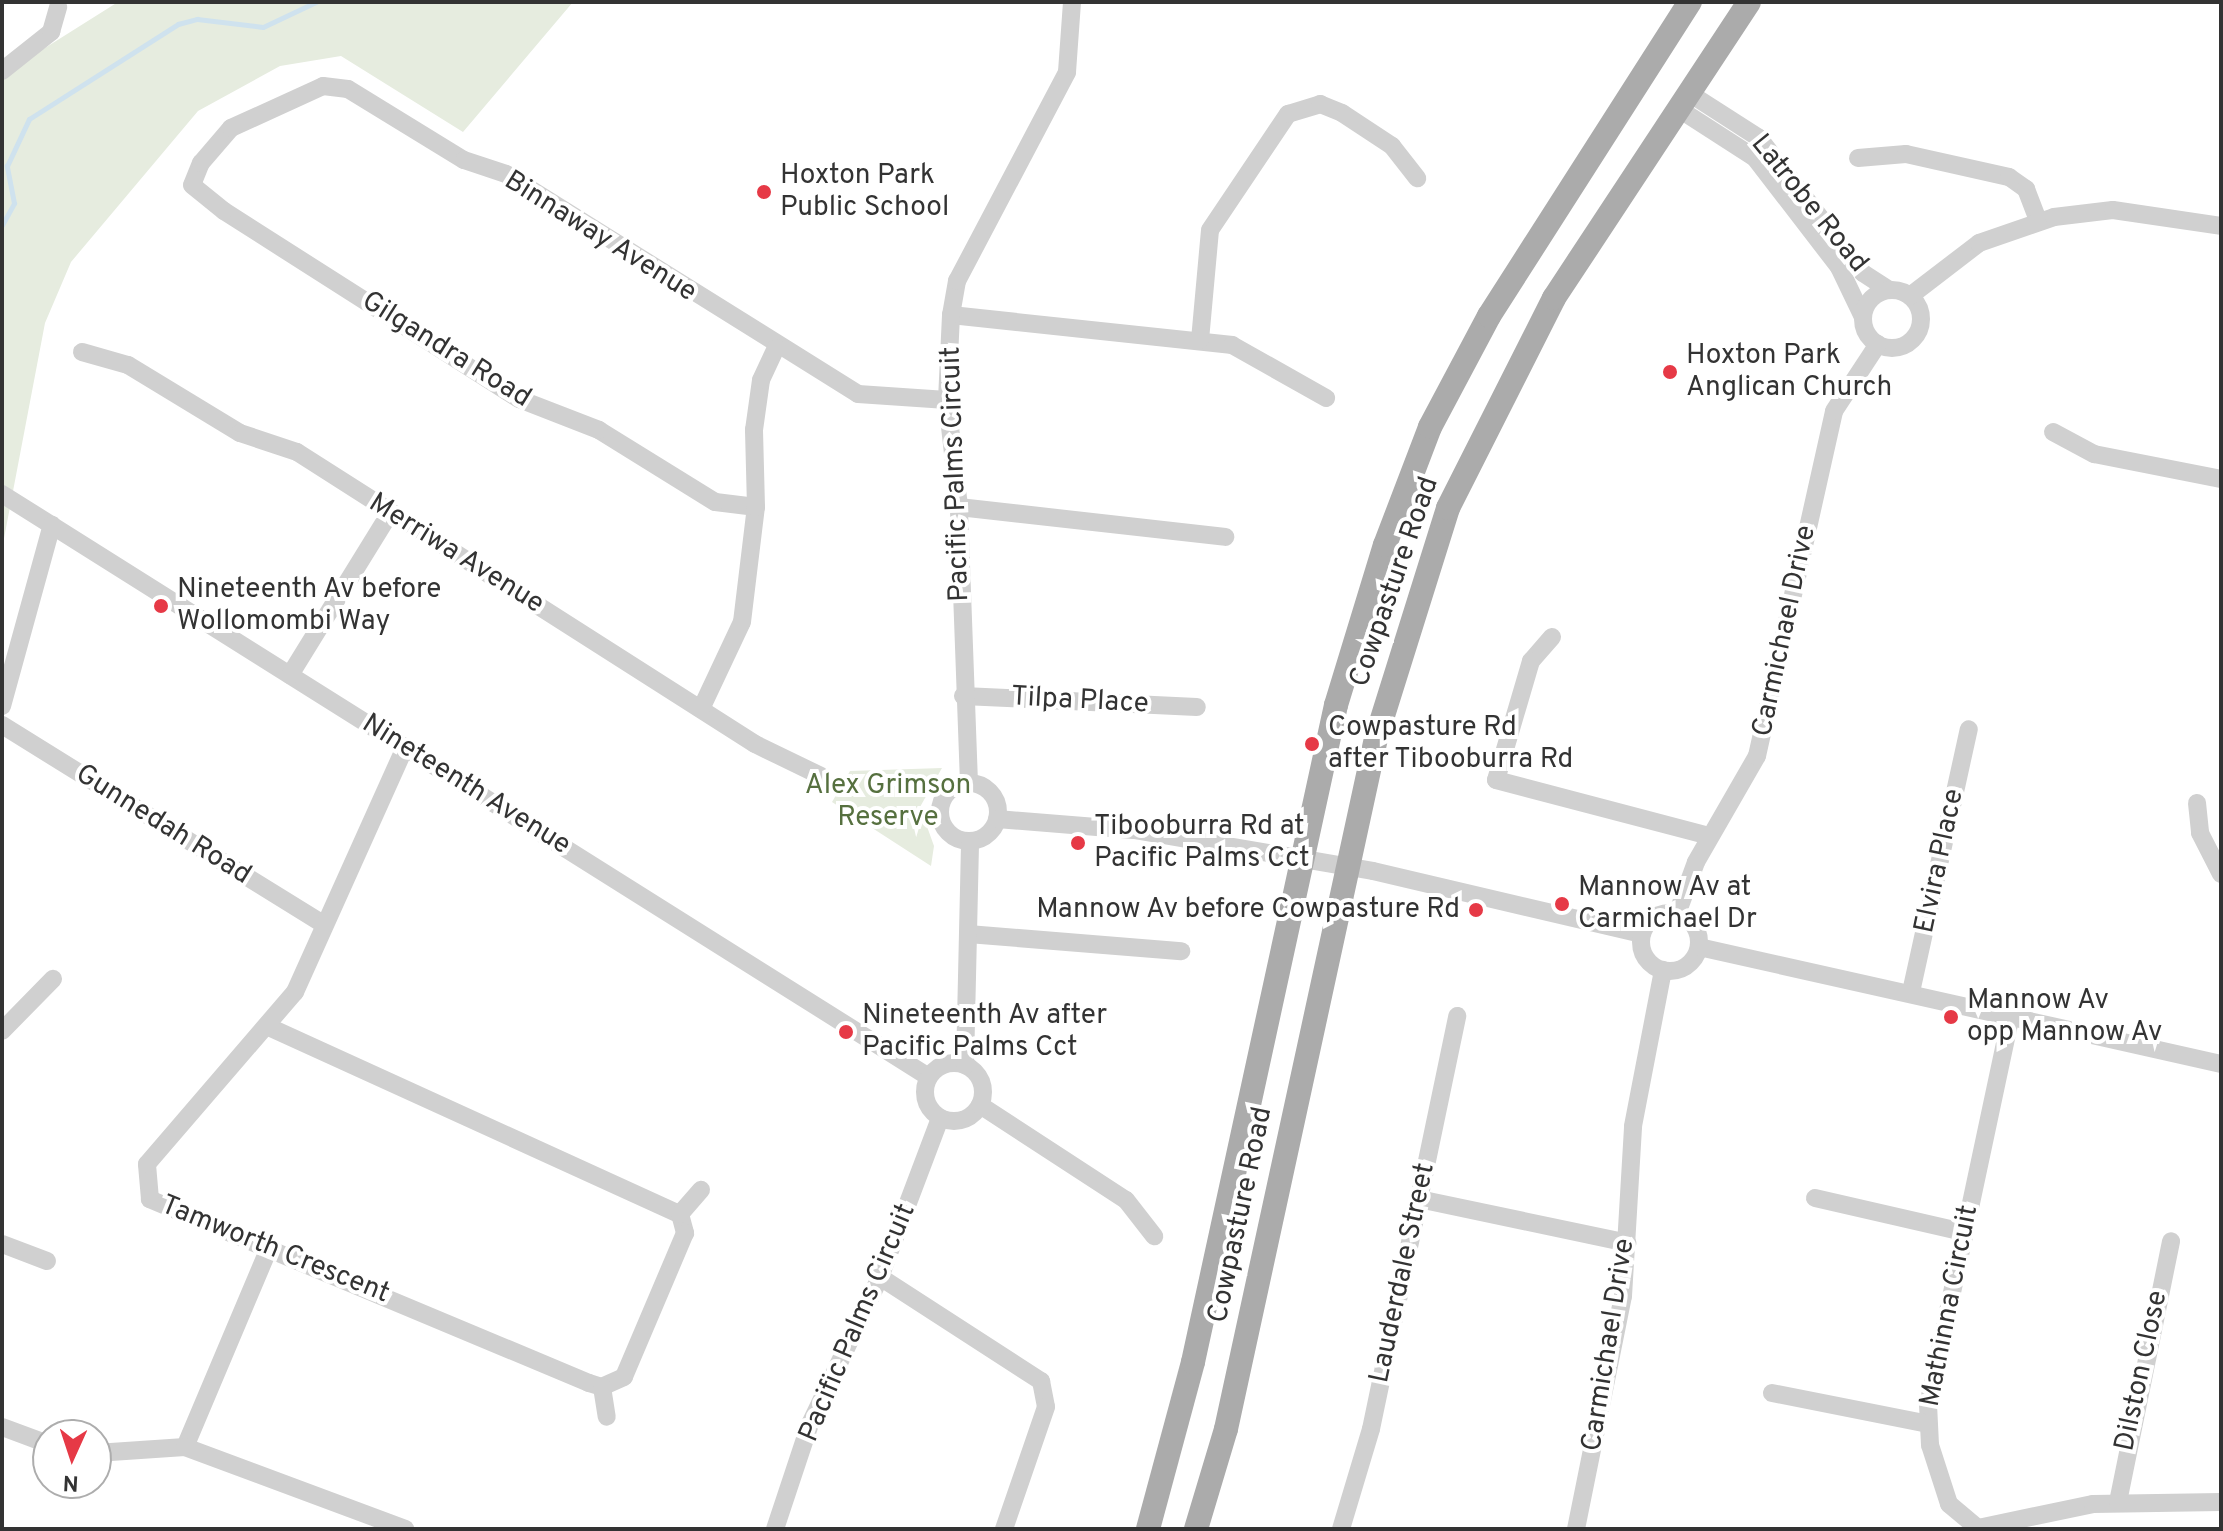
<!DOCTYPE html>
<html>
<head>
<meta charset="utf-8">
<style>
  body { margin:0 }
  #map { position:relative; width:2223px; height:1531px; overflow:hidden; background:#fff; font-family:Overpass,sans-serif }
  div>[style] { position:absolute }
  .green>* { inset:0; background:#e6ecdf }
  .stream>* { height:5px; margin:-2.5px; padding:0 2.5px; transform-origin:2.5px; border-radius:2.5px; background:#cfe2ee }
  .minor>* { height:18px; margin:-9px; padding:0 9px; transform-origin:9px; border-radius:9px; background:#d0d0d0 }
  .minor>.ring { margin:-9px; padding:0; box-sizing:content-box; background:none; border:18px solid #d0d0d0; border-radius:50% }
  .major>* { height:24px; margin:-12px; padding:0 12px; transform-origin:12px; border-radius:12px; background:#ababab }
  .dots>* { width:22px; height:22px; translate:-50% -50%; box-sizing:border-box; border:4px solid #fff; border-radius:50% }
  span { translate:-50% -50%; white-space:nowrap; text-align:center; line-height:1.15; -webkit-text-stroke:8px #fff; paint-order:stroke }
  .poi-label { font-size:28px; color:#333 }
  .left { translate:0 -50%; text-align:left }
  .right { translate:-100% -50%; text-align:right }
  .street-label { font-size:28px; color:#333 }
  .park-label { font-size:28px; color:#56703f }
  .frame { position:absolute; inset:0; border:4px solid #333; pointer-events:none }
  .north { position:absolute; left:32px; top:1419px; width:80px; height:80px; box-sizing:border-box; background:#fff; border:2px solid #adadad; border-radius:50%; rotate:183deg; font-size:22px; font-weight:700; line-height:32px; text-align:center; color:#333 }
  .north::after { content:''; display:block; margin:auto; width:28px; height:36px; background:#e63946; clip-path:polygon(50% 0,100% 100%,50% 72%,0 100%) }
</style>
</head>
<body>
<div id="map">
  <div class="green">
    <i style="clip-path:polygon(118px 2px,573px 2px,463px 132px,341px 56px,280px 66px,198px 111px,71px 262px,45px 323px,2px 549px,2px 75px)"></i>
    <i style="clip-path:polygon(942px 768px,920px 807px,934px 846px,931px 866px,832px 802px,850px 771px)"></i>
  </div>
  <div class="stream">
    <i style="left:2px;top:225px;width:25px;rotate:-61deg"></i>
    <i style="left:14px;top:203px;width:38px;rotate:-101deg"></i>
    <i style="left:7px;top:166px;width:52px;rotate:-64.9deg"></i>
    <i style="left:29px;top:119px;width:177px;rotate:-32.5deg"></i>
    <i style="left:178px;top:24px;width:20px;rotate:-15deg"></i>
    <i style="left:197px;top:19px;width:66px;rotate:6.9deg"></i>
    <i style="left:263px;top:27px;width:59px;rotate:-25.3deg"></i>
  </div>
  <div class="minor">
    <i style="left:2px;top:71px;width:63px;rotate:-38.5deg"></i>
    <i style="left:51px;top:32px;width:26px;rotate:-74deg"></i>
    <i style="left:1689px;top:93px;width:83px;rotate:32.7deg"></i>
    <i style="left:1759px;top:138px;width:170px;rotate:52.4deg"></i>
    <i style="left:1863px;top:273px;width:31px;rotate:33deg"></i>
    <i style="left:1679px;top:109px;width:90px;rotate:32.8deg"></i>
    <i style="left:1755px;top:158px;width:138px;rotate:52.4deg"></i>
    <i style="left:1839px;top:267px;width:55px;rotate:64.4deg"></i>
    <i style="left:1858px;top:158px;width:48px;rotate:-4.8deg"></i>
    <i style="left:1906px;top:154px;width:106px;rotate:12.6deg"></i>
    <i style="left:2009px;top:177px;width:21px;rotate:35deg"></i>
    <i style="left:2026px;top:189px;width:34px;rotate:69deg"></i>
    <i class="ring" style="left:1863px;top:290px;width:40px;height:40px"></i>
    <i style="left:1910px;top:296px;width:87px;rotate:-37.5deg"></i>
    <i style="left:1979px;top:243px;width:79px;rotate:-19.1deg"></i>
    <i style="left:2054px;top:217px;width:59px;rotate:-6.8deg"></i>
    <i style="left:2113px;top:210px;width:109px;rotate:8.4deg"></i>
    <i style="left:951px;top:315px;width:283px;rotate:6.1deg"></i>
    <i style="left:1232px;top:345px;width:108px;rotate:29.4deg"></i>
    <i style="left:1200px;top:340px;width:110px;rotate:-84.8deg"></i>
    <i style="left:1210px;top:230px;width:140px;rotate:-56.1deg"></i>
    <i style="left:1288px;top:114px;width:34px;rotate:-17deg"></i>
    <i style="left:1320px;top:104px;width:24px;rotate:22deg"></i>
    <i style="left:1342px;top:113px;width:60px;rotate:33.4deg"></i>
    <i style="left:1392px;top:146px;width:41px;rotate:52deg"></i>
    <i style="left:82px;top:352px;width:48px;rotate:15.8deg"></i>
    <i style="left:128px;top:365px;width:131px;rotate:31.3deg"></i>
    <i style="left:240px;top:433px;width:60px;rotate:18.4deg"></i>
    <i style="left:297px;top:452px;width:543px;rotate:32.52deg"></i>
    <i style="left:755px;top:744px;width:73px;rotate:25.9deg"></i>
    <i style="left:2053px;top:432px;width:47px;rotate:28.2deg"></i>
    <i style="left:2094px;top:454px;width:129px;rotate:11.1deg"></i>
    <i style="left:2px;top:494px;width:1095px;rotate:32.17deg"></i>
    <i style="left:756px;top:507px;width:41px;rotate:-173deg"></i>
    <i style="left:715px;top:502px;width:137px;rotate:-148.2deg"></i>
    <i style="left:599px;top:430px;width:86px;rotate:-158.8deg"></i>
    <i style="left:519px;top:399px;width:350px;rotate:-147.5deg"></i>
    <i style="left:224px;top:211px;width:41px;rotate:-140.9deg"></i>
    <i style="left:192px;top:185px;width:24px;rotate:-68deg"></i>
    <i style="left:201px;top:163px;width:46px;rotate:-49.4deg"></i>
    <i style="left:231px;top:128px;width:101px;rotate:-24.5deg"></i>
    <i style="left:323px;top:86px;width:25px;rotate:7deg"></i>
    <i style="left:348px;top:89px;width:136px;rotate:31.5deg"></i>
    <i style="left:464px;top:160px;width:44px;rotate:18.4deg"></i>
    <i style="left:506px;top:174px;width:415px;rotate:32deg"></i>
    <i style="left:858px;top:394px;width:89px;rotate:3.9deg"></i>
    <i style="left:959px;top:507px;width:268px;rotate:6.4deg"></i>
    <i style="left:1552px;top:637px;width:32px;rotate:131deg"></i>
    <i style="left:1531px;top:661px;width:124px;rotate:106.4deg"></i>
    <i style="left:1496px;top:780px;width:221px;rotate:14.7deg"></i>
    <i style="left:290px;top:675px;width:190px;rotate:-58.3deg"></i>
    <i style="left:963px;top:696px;width:234px;rotate:2.7deg"></i>
    <i style="left:2px;top:706px;width:188px;rotate:-74.6deg"></i>
    <i style="left:701px;top:709px;width:96px;rotate:-64.8deg"></i>
    <i style="left:742px;top:622px;width:116px;rotate:-83.1deg"></i>
    <i style="left:756px;top:507px;width:77px;rotate:-91.5deg"></i>
    <i style="left:754px;top:430px;width:50px;rotate:-82deg"></i>
    <i style="left:761px;top:380px;width:35px;rotate:-65deg"></i>
    <i style="left:2px;top:725px;width:379px;rotate:31.8deg"></i>
    <i style="left:969px;top:783px;width:276px;rotate:-92.1deg"></i>
    <i style="left:959px;top:507px;width:108px;rotate:-96.4deg"></i>
    <i style="left:947px;top:400px;width:85px;rotate:-87.3deg"></i>
    <i style="left:951px;top:315px;width:35px;rotate:-80deg"></i>
    <i style="left:957px;top:281px;width:236px;rotate:-62.2deg"></i>
    <i style="left:1067px;top:72px;width:70px;rotate:-85.9deg"></i>
    <i class="ring" style="left:940px;top:783px;width:40px;height:40px"></i>
    <i style="left:2197px;top:803px;width:30px;rotate:84deg"></i>
    <i style="left:2200px;top:833px;width:46px;rotate:62.9deg"></i>
    <i style="left:997px;top:819px;width:137px;rotate:4.6deg"></i>
    <i style="left:1134px;top:830px;width:242px;rotate:9.7deg"></i>
    <i style="left:1373px;top:871px;width:276px;rotate:13.2deg"></i>
    <i class="ring" style="left:1641px;top:913px;width:40px;height:40px"></i>
    <i style="left:1677px;top:914px;width:55px;rotate:-69.9deg"></i>
    <i style="left:1696px;top:862px;width:122px;rotate:-60.1deg"></i>
    <i style="left:1757px;top:756px;width:353px;rotate:-77.4deg"></i>
    <i style="left:1834px;top:411px;width:80px;rotate:-56.7deg"></i>
    <i style="left:968px;top:934px;width:214px;rotate:4.6deg"></i>
    <i style="left:1699px;top:947px;width:535px;rotate:12.63deg"></i>
    <i style="left:1911px;top:992px;width:269px;rotate:-77.6deg"></i>
    <i style="left:2011px;top:1015px;width:398px;rotate:102deg"></i>
    <i style="left:1928px;top:1404px;width:41px;rotate:87.2deg"></i>
    <i style="left:1930px;top:1445px;width:62px;rotate:72.1deg"></i>
    <i style="left:1949px;top:1504px;width:38px;rotate:40deg"></i>
    <i style="left:1978px;top:1528px;width:117px;rotate:-11.8deg"></i>
    <i style="left:2093px;top:1504px;width:128px;rotate:-0.9deg"></i>
    <i style="left:271px;top:1028px;width:449px;rotate:24.5deg"></i>
    <i style="left:680px;top:1214px;width:20px;rotate:75deg"></i>
    <i style="left:685px;top:1233px;width:156px;rotate:113deg"></i>
    <i style="left:624px;top:1377px;width:24px;rotate:156deg"></i>
    <i style="left:602px;top:1387px;width:14px;rotate:-163deg"></i>
    <i style="left:589px;top:1383px;width:476px;rotate:-157.3deg"></i>
    <i style="left:150px;top:1199px;width:35px;rotate:-95deg"></i>
    <i style="left:147px;top:1164px;width:227px;rotate:-49.3deg"></i>
    <i style="left:295px;top:992px;width:269px;rotate:-65.8deg"></i>
    <i style="left:2px;top:1031px;width:73px;rotate:-45.6deg"></i>
    <i class="ring" style="left:925px;top:1063px;width:40px;height:40px"></i>
    <i style="left:965px;top:1065px;width:224px;rotate:-88.7deg"></i>
    <i style="left:980px;top:1105px;width:174px;rotate:33.1deg"></i>
    <i style="left:1126px;top:1200px;width:46px;rotate:52.1deg"></i>
    <i style="left:1815px;top:1198px;width:152px;rotate:12.9deg"></i>
    <i style="left:1419px;top:1199px;width:213px;rotate:11.9deg"></i>
    <i style="left:680px;top:1214px;width:32px;rotate:-49deg"></i>
    <i style="left:2px;top:1244px;width:48px;rotate:20.7deg"></i>
    <i style="left:880px;top:1277px;width:192px;rotate:32.9deg"></i>
    <i style="left:1041px;top:1381px;width:26px;rotate:79deg"></i>
    <i style="left:1046px;top:1407px;width:129px;rotate:109deg"></i>
    <i style="left:602px;top:1387px;width:30px;rotate:81deg"></i>
    <i style="left:1772px;top:1393px;width:159px;rotate:11.2deg"></i>
    <i style="left:2px;top:1427px;width:49px;rotate:20.3deg"></i>
    <i style="left:185px;top:1447px;width:216px;rotate:-67.1deg"></i>
    <i style="left:96px;top:1453px;width:89px;rotate:-3.9deg"></i>
    <i style="left:185px;top:1447px;width:235px;rotate:20.4deg"></i>
    <i style="left:2118px;top:1502px;width:266px;rotate:-78.5deg"></i>
    <i style="left:775px;top:1529px;width:111px;rotate:-71.6deg"></i>
    <i style="left:810px;top:1424px;width:163px;rotate:-64.5deg"></i>
    <i style="left:880px;top:1277px;width:170px;rotate:-69.3deg"></i>
    <i style="left:1341px;top:1529px;width:104px;rotate:-73.3deg"></i>
    <i style="left:1371px;top:1429px;width:422px;rotate:-78.2deg"></i>
    <i style="left:1576px;top:1529px;width:238px;rotate:-78.6deg"></i>
    <i style="left:1623px;top:1296px;width:170px;rotate:-86.6deg"></i>
    <i style="left:1633px;top:1126px;width:159px;rotate:-79.1deg"></i>
  </div>
  <div class="major">
    <i style="left:1148px;top:1529px;width:173px;rotate:-74.9deg"></i>
    <i style="left:1193px;top:1362px;width:672px;rotate:-77.72deg"></i>
    <i style="left:1336px;top:705px;width:167px;rotate:-73deg"></i>
    <i style="left:1385px;top:545px;width:126px;rotate:-69.1deg"></i>
    <i style="left:1430px;top:427px;width:126px;rotate:-62deg"></i>
    <i style="left:1489px;top:316px;width:373px;rotate:-57.4deg"></i>
    <i style="left:1196px;top:1529px;width:104px;rotate:-73.3deg"></i>
    <i style="left:1226px;top:1429px;width:707px;rotate:-77.75deg"></i>
    <i style="left:1376px;top:738px;width:241px;rotate:-72.6deg"></i>
    <i style="left:1448px;top:508px;width:235px;rotate:-63.2deg"></i>
    <i style="left:1554px;top:298px;width:354px;rotate:-56.6deg"></i>
  </div>
  <div class="dots">
    <i style="left:764px;top:192px;background:#e63946"></i>
    <i style="left:1670px;top:372px;background:#e63946"></i>
    <i style="left:161px;top:606px;background:#e63946"></i>
    <i style="left:1312px;top:744px;background:#e63946"></i>
    <i style="left:1078px;top:843px;background:#e63946"></i>
    <i style="left:1562px;top:904px;background:#e63946"></i>
    <i style="left:1476px;top:910px;background:#e63946"></i>
    <i style="left:1951px;top:1017px;background:#e63946"></i>
    <i style="left:846px;top:1032px;background:#e63946"></i>
  </div>
  <div class="poi-label">
    <span class="left" style="left:780px;top:192px">Hoxton Park<br>Public School</span>
    <span class="left" style="left:1686px;top:372px">Hoxton Park<br>Anglican Church</span>
    <span class="left" style="left:177px;top:606px">Nineteenth Av before<br>Wollomombi Way</span>
    <span class="left" style="left:1328px;top:744px">Cowpasture Rd<br>after Tibooburra Rd</span>
    <span class="left" style="left:1094px;top:843px">Tibooburra Rd at<br>Pacific Palms Cct</span>
    <span class="left" style="left:1578px;top:904px">Mannow Av at<br>Carmichael Dr</span>
    <span class="right" style="left:1460px;top:910px">Mannow Av before Cowpasture Rd</span>
    <span class="left" style="left:1967px;top:1017px">Mannow Av<br>opp Mannow Av</span>
    <span class="left" style="left:862px;top:1032px">Nineteenth Av after<br>Pacific Palms Cct</span>
  </div>
  <div class="street-label">
    <span style="left:1809px;top:204px;rotate:51deg">Latrobe Road</span>
    <span style="left:600px;top:237px;rotate:32deg">Binnaway Avenue</span>
    <span style="left:446px;top:350px;rotate:32deg">Gilgandra Road</span>
    <span style="left:956px;top:474px;rotate:-92deg">Pacific Palms Circuit</span>
    <span style="left:456px;top:554px;rotate:32deg">Merriwa Avenue</span>
    <span style="left:1395px;top:582px;rotate:-71deg">Cowpasture Road</span>
    <span style="left:1785px;top:631px;rotate:-78deg">Carmichael Drive</span>
    <span style="left:1080px;top:701px;rotate:3deg">Tilpa Place</span>
    <span style="left:466px;top:785px;rotate:32deg">Nineteenth Avenue</span>
    <span style="left:163px;top:825px;rotate:32deg">Gunnedah Road</span>
    <span style="left:1940px;top:861px;rotate:-78deg">Elvira Place</span>
    <span style="left:1241px;top:1215px;rotate:-78deg">Cowpasture Road</span>
    <span style="left:275px;top:1250px;rotate:22deg">Tamworth Crescent</span>
    <span style="left:1403px;top:1273px;rotate:-78deg">Lauderdale Street</span>
    <span style="left:1950px;top:1306px;rotate:-79deg">Mathinna Circuit</span>
    <span style="left:858px;top:1323px;rotate:-67deg">Pacific Palms Circuit</span>
    <span style="left:1609px;top:1345px;rotate:-81deg">Carmichael Drive</span>
    <span style="left:2142px;top:1371px;rotate:-78deg">Dilston Close</span>
  </div>
  <div class="park-label">
    <span style="left:888px;top:802px">Alex Grimson<br>Reserve</span>
  </div>
  <div class="frame"></div>
  <div class="north">N</div>
</div>
</body>
</html>
